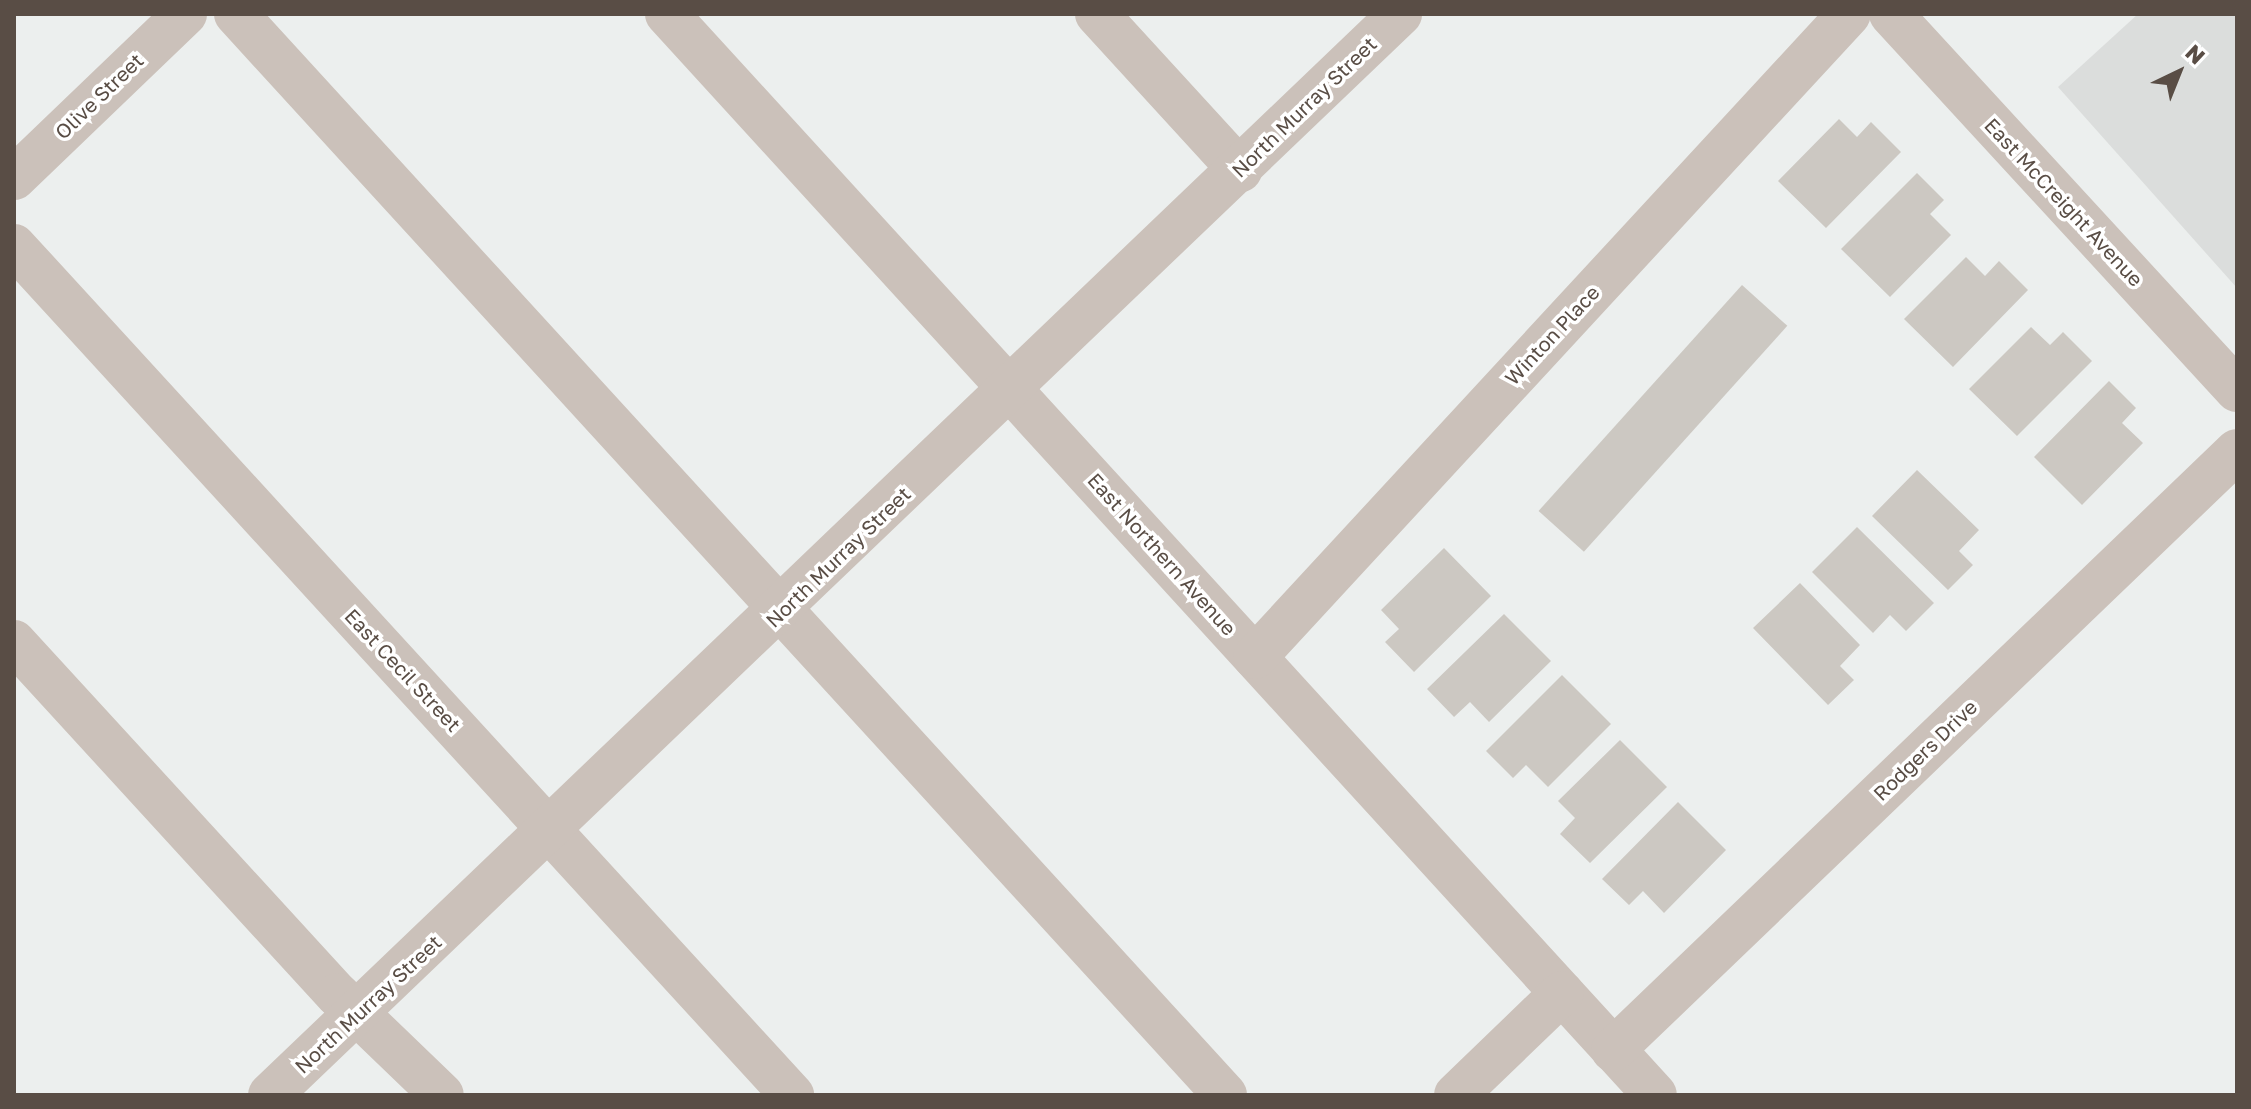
<!DOCTYPE html>
<html>
<head>
<meta charset="utf-8">
<style>
  body { margin:0 }
  #map { position:relative; width:2251px; height:1109px; overflow:hidden; background:#ecefee; font-family:"Golos Text",sans-serif }
  div>[style] { position:absolute }
  .education>* { inset:0; background:#dbdddc }
  .building>* { inset:0; background:#ccc8c2; transform-origin:0 0 }
  .minor>* { height:44px; margin:-22px; padding:0 22px; transform-origin:22px; border-radius:22px; background:#cbc1ba }
  span { translate:-50% -50%; white-space:nowrap; text-align:center; line-height:1.15; -webkit-text-stroke:7px #fff; paint-order:stroke }
  .street-label { font-size:20px; color:#594d45 }
  .frame { position:absolute; inset:0; border:16px solid #594d45; pointer-events:none }
  .north { position:absolute; left:2139px; top:32px; width:80px; height:80px; -webkit-text-stroke:6px #fff; paint-order:stroke; rotate:43deg; font-size:22px; font-weight:700; line-height:32px; text-align:center; color:#594d45 }
  .north::after { content:''; display:block; margin:auto; width:28px; height:36px; background:#594d45; clip-path:polygon(50% 0,100% 100%,50% 72%,0 100%) }
</style>
</head>
<body>
<div id="map">
  <div class="education">
    <i style="clip-path:polygon(2138px 14px,2237px 14px,2237px 288px,2058px 87px)"></i>
  </div>
  <div class="building">
    <i style="clip-path:polygon(1839px 119px,1857px 137px,1871px 122px,1901px 152px,1826px 228px,1778px 181px)"></i>
    <i style="clip-path:polygon(1917px 173px,1944px 200px,1930px 214px,1951px 235px,1890px 297px,1841px 249px)"></i>
    <i style="clip-path:polygon(1966px 257px,1985px 276px,1999px 261px,2028px 290px,1953px 367px,1904px 319px)"></i>
    <i style="left:1742px;top:285px;width:61px;height:304px;rotate:42deg"></i>
    <i style="clip-path:polygon(2031px 327px,2050px 345px,2063px 332px,2092px 361px,2017px 436px,1969px 389px)"></i>
    <i style="clip-path:polygon(2109px 381px,2136px 408px,2122px 423px,2143px 443px,2082px 505px,2034px 457px)"></i>
    <i style="clip-path:polygon(1917px 470px,1979px 530px,1959px 551px,1973px 565px,1948px 590px,1872px 516px)"></i>
    <i style="clip-path:polygon(1857px 527px,1934px 603px,1906px 631px,1890px 615px,1873px 633px,1812px 572px)"></i>
    <i style="clip-path:polygon(1444px 548px,1491px 596px,1414px 672px,1385px 642px,1399px 629px,1381px 610px)"></i>
    <i style="clip-path:polygon(1800px 583px,1860px 645px,1840px 666px,1854px 680px,1828px 705px,1753px 628px)"></i>
    <i style="clip-path:polygon(1504px 614px,1551px 661px,1489px 722px,1470px 702px,1454px 717px,1427px 689px)"></i>
    <i style="clip-path:polygon(1562px 675px,1611px 724px,1548px 787px,1526px 765px,1513px 778px,1486px 751px)"></i>
    <i style="clip-path:polygon(1620px 740px,1667px 787px,1590px 863px,1560px 834px,1575px 818px,1558px 801px)"></i>
    <i style="clip-path:polygon(1678px 802px,1726px 850px,1664px 913px,1643px 891px,1629px 905px,1602px 879px)"></i>
  </div>
  <div class="minor">
    <i style="left:236px;top:14px;width:1465px;rotate:47.54deg"></i>
    <i style="left:667px;top:14px;width:1464px;rotate:47.57deg"></i>
    <i style="left:1097px;top:14px;width:212px;rotate:47.5deg"></i>
    <i style="left:1891px;top:14px;width:511px;rotate:47.38deg"></i>
    <i style="left:14px;top:178px;width:237px;rotate:-43.8deg"></i>
    <i style="left:14px;top:246px;width:1152px;rotate:47.5deg"></i>
    <i style="left:14px;top:642px;width:479px;rotate:47.5deg"></i>
    <i style="left:338px;top:995px;width:144px;rotate:43.9deg"></i>
    <i style="left:1255px;top:657px;width:875px;rotate:-47.27deg"></i>
    <i style="left:1613px;top:1050px;width:865px;rotate:-43.83deg"></i>
    <i style="left:270px;top:1095px;width:1564px;rotate:-43.73deg"></i>
    <i style="left:1456px;top:1095px;width:147px;rotate:-43.9deg"></i>
  </div>
  <div class="street-label">
    <span style="left:99px;top:96px;rotate:-44deg">Olive Street</span>
    <span style="left:1304px;top:107px;rotate:-44deg">North Murray Street</span>
    <span style="left:2064px;top:202px;rotate:47deg">East McCreight Avenue</span>
    <span style="left:1552px;top:335px;rotate:-47deg">Winton Place</span>
    <span style="left:1162px;top:554px;rotate:48deg">East Northern Avenue</span>
    <span style="left:838px;top:557px;rotate:-44deg">North Murray Street</span>
    <span style="left:403px;top:670px;rotate:47deg">East Cecil Street</span>
    <span style="left:1925px;top:750px;rotate:-44deg">Rodgers Drive</span>
    <span style="left:368px;top:1004px;rotate:-43deg">North Murray Street</span>
  </div>
  <div class="frame"></div>
  <div class="north">N</div>
</div>
</body>
</html>
